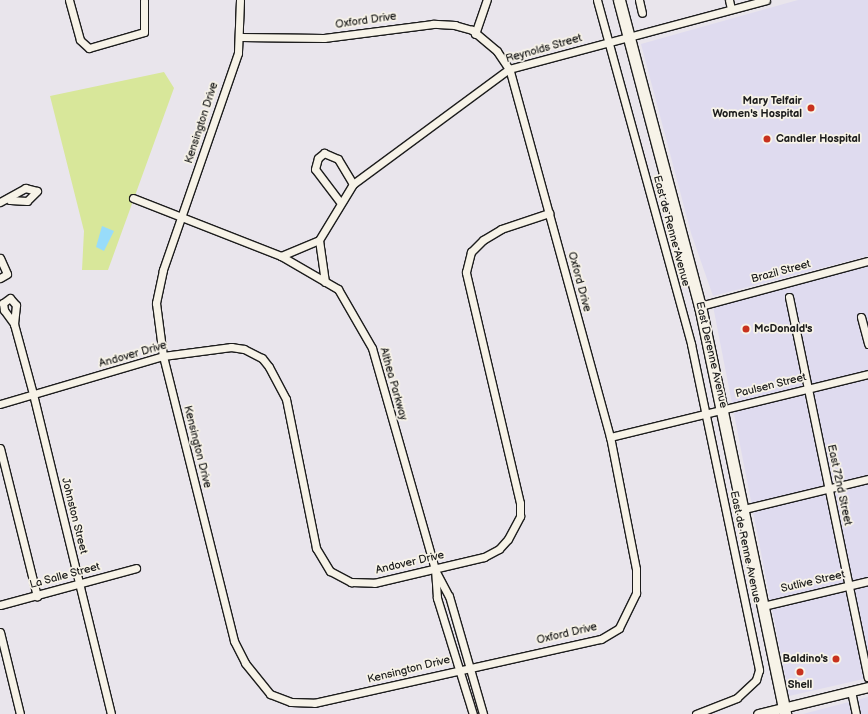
<!DOCTYPE html>
<html>
<head>
<meta charset="utf-8">
<style>
  body { margin:0 }
  #map { position:relative; width:868px; height:714px; overflow:hidden; background:#e9e5ec; font-family:"Balsamiq Sans",sans-serif }
  div>[style] { position:absolute }
  .built>* { inset:0; background:#dfdbef }
  .green>* { inset:0; background:#d8e79a }
  .water>* { inset:0; background:#98dcfa }
  .roads { filter:drop-shadow(1px 0 #1c1c1c) drop-shadow(-1px 0 #1c1c1c) drop-shadow(0 1px #1c1c1c) drop-shadow(0 -1px #1c1c1c) }
  .minor>* { height:7px; margin:-3.5px; padding:0 3.5px; transform-origin:3.5px; border-radius:3.5px; background:#f7f3e8 }
  .major>* { height:9px; margin:-4.5px; padding:0 4.5px; transform-origin:4.5px; border-radius:4.5px; background:#f7f3e8 }
  .highway>* { height:11px; margin:-5.5px; padding:0 5.5px; transform-origin:5.5px; border-radius:5.5px; background:#f7f3e8 }
  .dots>* { width:11px; height:11px; translate:-50% -50%; box-sizing:border-box; border:2px solid #f7f3e8; border-radius:50% }
  span { translate:-50% -50%; white-space:nowrap; text-align:center; line-height:1.15; -webkit-text-stroke:3.5px #f7f3e8; paint-order:stroke }
  .street-label { font-size:11px; color:#1c1c1c }
  .poi-label { font-size:11px; color:#1c1c1c; font-weight:700 }
  .right { translate:-100% -50%; text-align:right }
  .left { translate:0 -50%; text-align:left }
</style>
</head>
<body>
<div id="map">
  <div class="built">
    <i style="clip-path:polygon(798px 0,868px 0,868px 256px,713px 296px,691px 233px,641px 44px)"></i>
    <i style="clip-path:polygon(868px 266px,868px 678px,789px 696px,713px 306px)"></i>
    <i style="clip-path:polygon(868px 697px,868px 714px,803px 714px)"></i>
  </div>
  <div class="green">
    <i style="clip-path:polygon(164px 72px,174px 88px,108px 270px,82px 270px,84px 231px,50px 96px)"></i>
  </div>
  <div class="water">
    <i style="clip-path:polygon(102px 226px,114px 231px,104px 251px,96px 247px)"></i>
  </div>
  <div class="roads">
    <div class="minor">
      <i style="left:69px;top:0;width:41px;rotate:74.6deg"></i>
      <i style="left:80px;top:40px;width:12px;rotate:42deg"></i>
      <i style="left:89px;top:48px;width:57px;rotate:-16.2deg"></i>
      <i style="left:144px;top:32px;width:32px;rotate:-90deg"></i>
      <i style="left:240px;top:0;width:53px;rotate:92.2deg"></i>
      <i style="left:238px;top:53px;width:230px;rotate:109.1deg"></i>
      <i style="left:163px;top:270px;width:34px;rotate:102deg"></i>
      <i style="left:156px;top:303px;width:53px;rotate:82.5deg"></i>
      <i style="left:163px;top:356px;width:294px;rotate:76deg"></i>
      <i style="left:234px;top:641px;width:25px;rotate:63deg"></i>
      <i style="left:245px;top:663px;width:40px;rotate:51deg"></i>
      <i style="left:270px;top:694px;width:22px;rotate:21deg"></i>
      <i style="left:291px;top:702px;width:23px;rotate:2deg"></i>
      <i style="left:314px;top:703px;width:294px;rotate:-12.6deg"></i>
      <i style="left:601px;top:639px;width:21px;rotate:-31deg"></i>
      <i style="left:619px;top:628px;width:39px;rotate:-64deg"></i>
      <i style="left:636px;top:593px;width:24px;rotate:-90deg"></i>
      <i style="left:636px;top:569px;width:135px;rotate:-101.1deg"></i>
      <i style="left:610px;top:437px;width:382px;rotate:-105.3deg"></i>
      <i style="left:509px;top:69px;width:22px;rotate:-124deg"></i>
      <i style="left:497px;top:51px;width:33px;rotate:-140deg"></i>
      <i style="left:472px;top:30px;width:18px;rotate:-164deg"></i>
      <i style="left:455px;top:25px;width:22px;rotate:-177deg"></i>
      <i style="left:433px;top:24px;width:110px;rotate:172.7deg"></i>
      <i style="left:324px;top:38px;width:83px;rotate:-179.3deg"></i>
      <i style="left:597px;top:0;width:357px;rotate:74.7deg"></i>
      <i style="left:691px;top:344px;width:333px;rotate:78.2deg"></i>
      <i style="left:759px;top:670px;width:10px;rotate:107deg"></i>
      <i style="left:756px;top:680px;width:26px;rotate:137deg"></i>
      <i style="left:737px;top:698px;width:44px;rotate:158.7deg"></i>
      <i style="left:639px;top:0;width:13px;rotate:77deg"></i>
      <i style="left:729px;top:0;width:9px;rotate:77deg"></i>
      <i style="left:475px;top:34px;width:36px;rotate:-71deg"></i>
      <i style="left:133px;top:198px;width:159px;rotate:21.4deg"></i>
      <i style="left:281px;top:256px;width:66px;rotate:30.1deg"></i>
      <i style="left:338px;top:289px;width:68px;rotate:60deg"></i>
      <i style="left:372px;top:348px;width:230px;rotate:74.1deg"></i>
      <i style="left:435px;top:569px;width:29px;rotate:86deg"></i>
      <i style="left:437px;top:598px;width:121px;rotate:72.8deg"></i>
      <i style="left:0;top:202px;width:29px;rotate:-29deg"></i>
      <i style="left:25px;top:188px;width:12px;rotate:14deg"></i>
      <i style="left:37px;top:191px;width:14px;rotate:135deg"></i>
      <i style="left:27px;top:201px;width:17px;rotate:-177deg"></i>
      <i style="left:340px;top:202px;width:41px;rotate:-127.1deg"></i>
      <i style="left:315px;top:169px;width:11px;rotate:-75deg"></i>
      <i style="left:318px;top:158px;width:8px;rotate:-40deg"></i>
      <i style="left:324px;top:153px;width:15px;rotate:23deg"></i>
      <i style="left:338px;top:159px;width:29px;rotate:59deg"></i>
      <i style="left:281px;top:256px;width:41px;rotate:-22.8deg"></i>
      <i style="left:0;top:258px;width:17px;rotate:66deg"></i>
      <i style="left:7px;top:274px;width:8px;rotate:150deg"></i>
      <i style="left:325px;top:282px;width:42px;rotate:-98.1deg"></i>
      <i style="left:319px;top:240px;width:66px;rotate:-58.7deg"></i>
      <i style="left:353px;top:184px;width:194px;rotate:-36.4deg"></i>
      <i style="left:509px;top:69px;width:266px;rotate:-15deg"></i>
      <i style="left:789px;top:297px;width:388px;rotate:78.3deg"></i>
      <i style="left:700px;top:306px;width:174px;rotate:-15deg"></i>
      <i style="left:861px;top:317px;width:28px;rotate:75deg"></i>
      <i style="left:14px;top:324px;width:19px;rotate:-84deg"></i>
      <i style="left:16px;top:305px;width:9px;rotate:-131deg"></i>
      <i style="left:10px;top:298px;width:9px;rotate:144deg"></i>
      <i style="left:3px;top:303px;width:7px;rotate:82deg"></i>
      <i style="left:4px;top:310px;width:17px;rotate:54deg"></i>
      <i style="left:14px;top:324px;width:73px;rotate:74.8deg"></i>
      <i style="left:33px;top:394px;width:329px;rotate:76.3deg"></i>
      <i style="left:0;top:404px;width:170px;rotate:-16.4deg"></i>
      <i style="left:163px;top:356px;width:69px;rotate:-7.5deg"></i>
      <i style="left:231px;top:347px;width:13px;rotate:9deg"></i>
      <i style="left:244px;top:349px;width:20px;rotate:27deg"></i>
      <i style="left:262px;top:358px;width:11px;rotate:52deg"></i>
      <i style="left:269px;top:367px;width:36px;rotate:62deg"></i>
      <i style="left:286px;top:399px;width:152px;rotate:78.6deg"></i>
      <i style="left:316px;top:548px;width:27px;rotate:59deg"></i>
      <i style="left:330px;top:571px;width:24px;rotate:28deg"></i>
      <i style="left:351px;top:582px;width:23px;rotate:2deg"></i>
      <i style="left:374px;top:583px;width:113px;rotate:-13.3deg"></i>
      <i style="left:484px;top:557px;width:17px;rotate:-28deg"></i>
      <i style="left:499px;top:549px;width:13px;rotate:-48deg"></i>
      <i style="left:508px;top:539px;width:26px;rotate:-62deg"></i>
      <i style="left:520px;top:516px;width:13px;rotate:-90deg"></i>
      <i style="left:520px;top:503px;width:237px;rotate:-103.2deg"></i>
      <i style="left:466px;top:272px;width:21px;rotate:-76deg"></i>
      <i style="left:471px;top:252px;width:17px;rotate:-45deg"></i>
      <i style="left:483px;top:240px;width:21px;rotate:-31deg"></i>
      <i style="left:501px;top:229px;width:51px;rotate:-18.4deg"></i>
      <i style="left:610px;top:437px;width:266px;rotate:-13.7deg"></i>
      <i style="left:0;top:448px;width:153px;rotate:76deg"></i>
      <i style="left:744px;top:509px;width:128px;rotate:-13.6deg"></i>
      <i style="left:436px;top:572px;width:27px;rotate:62deg"></i>
      <i style="left:449px;top:596px;width:123px;rotate:73.9deg"></i>
      <i style="left:0;top:605px;width:141px;rotate:-15.2deg"></i>
      <i style="left:763px;top:606px;width:108px;rotate:-13.4deg"></i>
      <i style="left:0;top:632px;width:84px;rotate:76.3deg"></i>
      <i style="left:851px;top:691px;width:24px;rotate:78deg"></i>
    </div>
    <div class="major">
      <i style="left:758px;top:714px;width:113px;rotate:-13.8deg"></i>
    </div>
    <div class="highway">
      <i style="left:619px;top:0;width:317px;rotate:75.2deg"></i>
      <i style="left:700px;top:306px;width:417px;rotate:78.2deg"></i>
    </div>
  </div>
  <div class="dots">
    <i style="left:811px;top:108px;background:#c8321e"></i>
    <i style="left:767px;top:139px;background:#c8321e"></i>
    <i style="left:746px;top:329px;background:#c8321e"></i>
    <i style="left:836px;top:659px;background:#c8321e"></i>
    <i style="left:800px;top:672px;background:#c8321e"></i>
  </div>
  <div class="street-label">
    <span style="left:366px;top:21px;rotate:-8deg">Oxford Drive</span>
    <span style="left:544px;top:49px;rotate:-16deg">Reynolds Street</span>
    <span style="left:202px;top:123px;rotate:-72deg">Kensington Drive</span>
    <span style="left:671px;top:231px;rotate:75deg">East de Renne Avenue</span>
    <span style="left:781px;top:272px;rotate:-15deg">Brazil Street</span>
    <span style="left:579px;top:282px;rotate:75deg">Oxford Drive</span>
    <span style="left:133px;top:355px;rotate:-16deg">Andover Drive</span>
    <span style="left:711px;top:355px;rotate:77deg">East Derenne Avenue</span>
    <span style="left:393px;top:384px;rotate:74deg">Althea Parkway</span>
    <span style="left:771px;top:386px;rotate:-14deg">Paulsen Street</span>
    <span style="left:197px;top:447px;rotate:76deg">Kensington Drive</span>
    <span style="left:839px;top:485px;rotate:78deg">East 72nd Street</span>
    <span style="left:74px;top:516px;rotate:76deg">Johnston Street</span>
    <span style="left:745px;top:547px;rotate:78deg">East de Renne Avenue</span>
    <span style="left:410px;top:563px;rotate:-13deg">Andover Drive</span>
    <span style="left:65px;top:576px;rotate:-15deg">La Salle Street</span>
    <span style="left:813px;top:582px;rotate:-13deg">Sutlive Street</span>
    <span style="left:567px;top:634px;rotate:-13deg">Oxford Drive</span>
    <span style="left:409px;top:670px;rotate:-14deg">Kensington Drive</span>
  </div>
  <div class="poi-label">
    <span class="right" style="left:802px;top:108px">Mary Telfair<br>Women's Hospital</span>
    <span class="left" style="left:776px;top:139px">Candler Hospital</span>
    <span class="left" style="left:754px;top:329px">McDonald's</span>
    <span class="right" style="left:828px;top:659px">Baldino's</span>
    <span style="left:800px;top:685px">Shell</span>
  </div>
</div>
</body>
</html>
